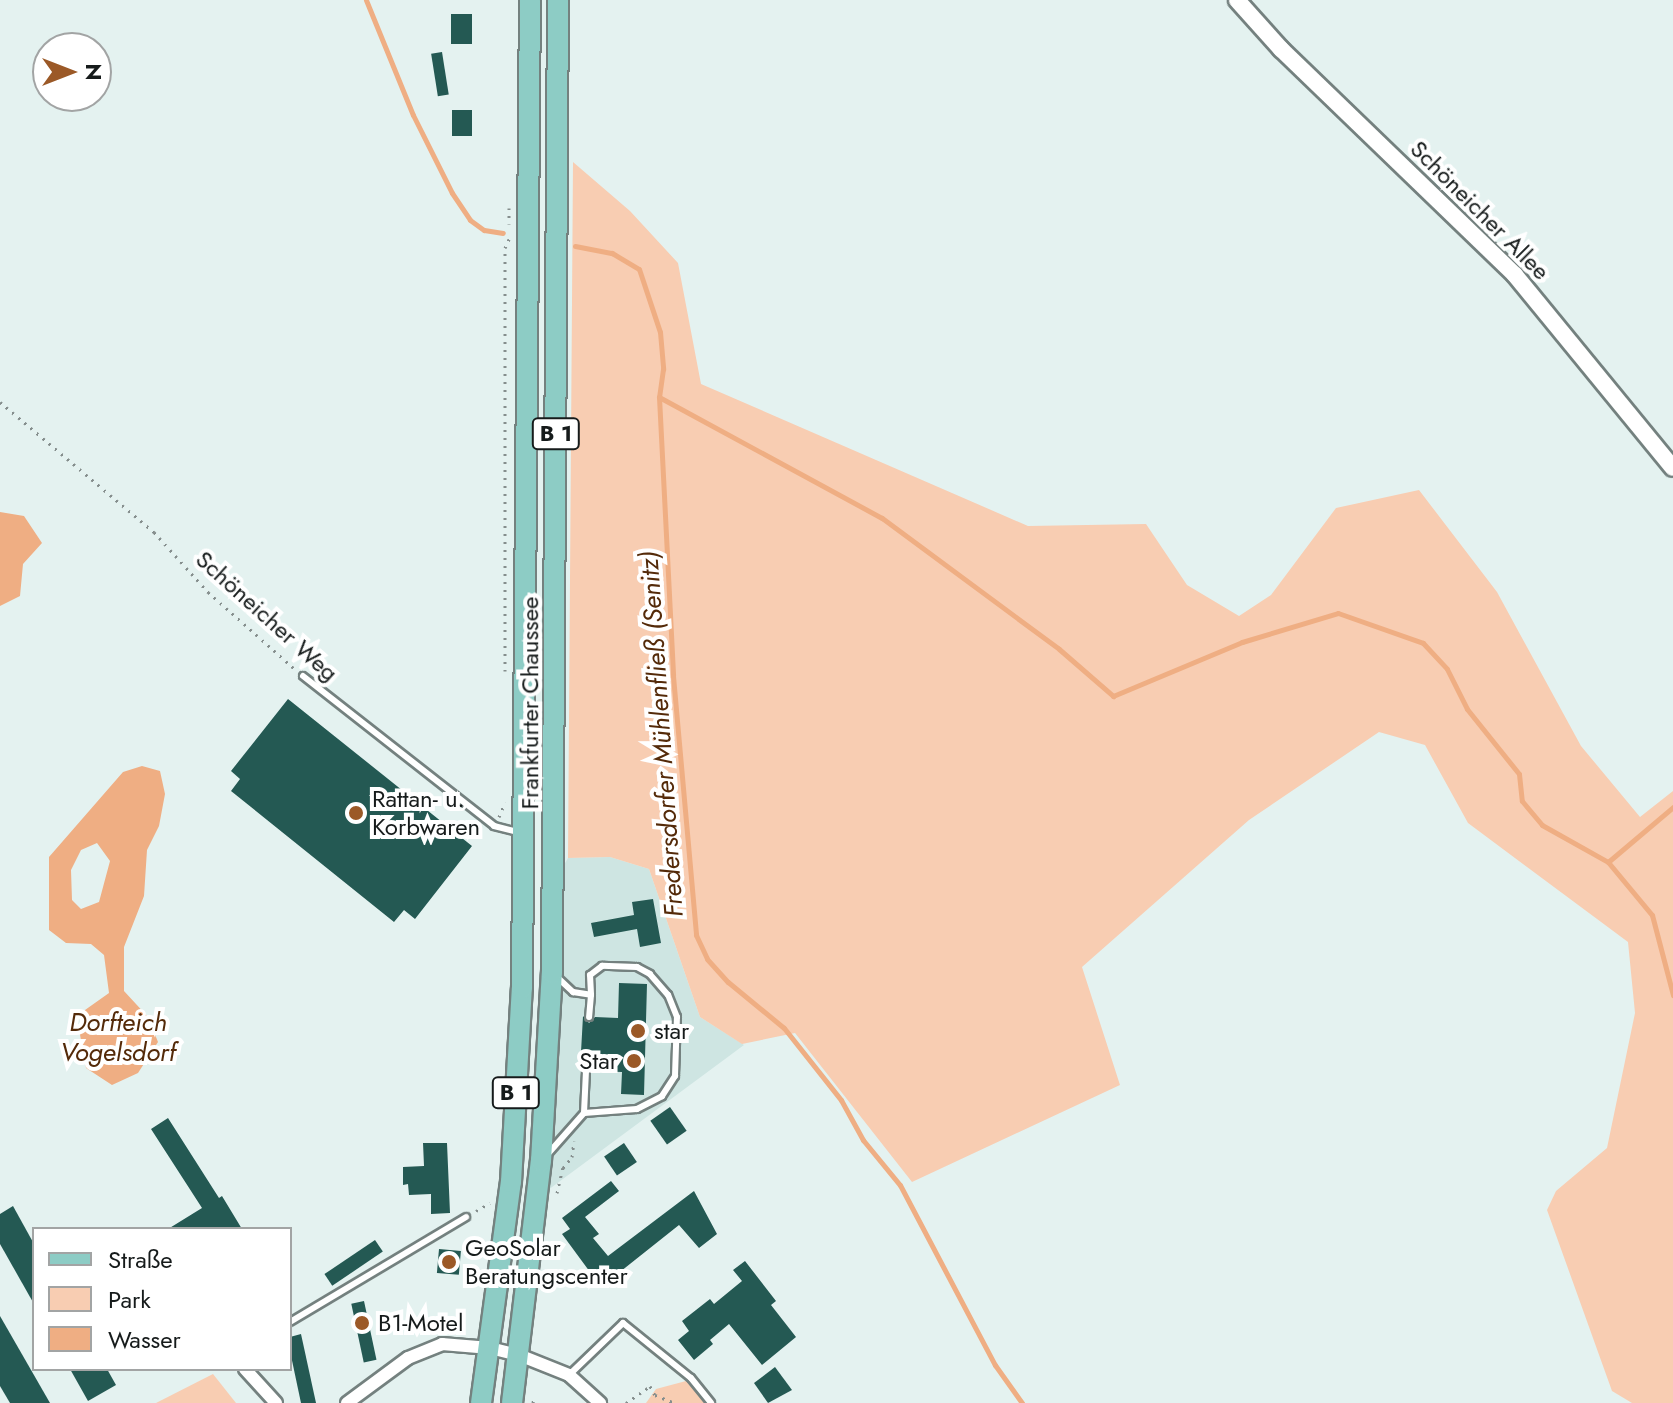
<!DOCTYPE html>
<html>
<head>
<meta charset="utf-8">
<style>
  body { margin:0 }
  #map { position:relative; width:1673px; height:1403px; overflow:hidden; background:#e4f2f0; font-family:Jost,sans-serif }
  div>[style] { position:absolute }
  .built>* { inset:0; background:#cee5e2 }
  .green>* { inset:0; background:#f8cdb2 }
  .water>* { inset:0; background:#efae83 }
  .stream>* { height:5px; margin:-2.5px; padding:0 2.5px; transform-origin:2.5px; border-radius:2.5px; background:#efae83 }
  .building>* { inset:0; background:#245953; transform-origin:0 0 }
  .path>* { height:3px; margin-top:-1.5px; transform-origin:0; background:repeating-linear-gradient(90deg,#858e8d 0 2px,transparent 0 8px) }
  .roads { filter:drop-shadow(2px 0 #74817f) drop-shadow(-2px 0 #74817f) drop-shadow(0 2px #74817f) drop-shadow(0 -2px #74817f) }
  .service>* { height:6px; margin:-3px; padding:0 3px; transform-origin:3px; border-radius:3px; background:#fff }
  .minor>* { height:12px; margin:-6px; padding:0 6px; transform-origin:6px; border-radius:6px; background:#fff }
  .tertiary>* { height:16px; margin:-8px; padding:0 8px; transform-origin:8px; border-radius:8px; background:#fff }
  .primary>* { height:20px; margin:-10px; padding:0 10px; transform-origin:10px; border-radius:10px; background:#8dccc5 }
  .dots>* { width:22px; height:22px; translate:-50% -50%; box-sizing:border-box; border:4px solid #fff; border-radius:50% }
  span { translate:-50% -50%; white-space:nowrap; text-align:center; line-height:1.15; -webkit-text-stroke:8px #fff; paint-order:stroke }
  .shield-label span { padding:2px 6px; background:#fff; border:2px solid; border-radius:6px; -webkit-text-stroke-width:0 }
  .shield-label { font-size:22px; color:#161b1b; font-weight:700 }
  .street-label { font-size:24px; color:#161b1b }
  .poi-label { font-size:24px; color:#161b1b }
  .left { translate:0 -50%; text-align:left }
  .right { translate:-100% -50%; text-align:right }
  .water-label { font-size:26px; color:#542a09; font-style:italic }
  .legend { position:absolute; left:32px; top:1227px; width:260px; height:144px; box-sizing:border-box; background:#fff; border:2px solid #a2a4a4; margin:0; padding:10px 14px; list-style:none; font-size:24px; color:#161b1b }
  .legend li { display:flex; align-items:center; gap:16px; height:40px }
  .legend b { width:40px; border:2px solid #a2a4a4 }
  .north { position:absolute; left:32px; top:32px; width:80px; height:80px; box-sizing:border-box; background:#fff; border:2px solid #a2a4a4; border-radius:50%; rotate:90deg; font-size:22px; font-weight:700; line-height:32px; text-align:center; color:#161b1b }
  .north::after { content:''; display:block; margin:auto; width:28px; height:36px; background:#9b5927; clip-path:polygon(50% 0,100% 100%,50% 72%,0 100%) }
</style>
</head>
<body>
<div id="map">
  <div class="built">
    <i style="clip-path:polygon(610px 857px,649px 869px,700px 1017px,744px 1045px,548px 1190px,561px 870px,568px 858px)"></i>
  </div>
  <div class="green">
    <i style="clip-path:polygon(573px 162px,630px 211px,678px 263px,701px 384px,1028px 526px,1146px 524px,1187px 585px,1239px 616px,1271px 595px,1336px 508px,1419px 490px,1497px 592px,1581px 746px,1640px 817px,1673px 791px,1673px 1403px,1632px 1403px,1612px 1391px,1547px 1210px,1556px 1191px,1607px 1148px,1635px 1013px,1628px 942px,1468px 823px,1425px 745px,1379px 732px,1249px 820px,1082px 967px,1120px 1085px,912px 1182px,795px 1033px,742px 1044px,700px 1017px,649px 869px,610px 857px,568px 858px)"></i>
    <i style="clip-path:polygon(213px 1374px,236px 1403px,156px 1403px)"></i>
    <i style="clip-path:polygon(686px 1381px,708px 1403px,646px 1403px,656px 1389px)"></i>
  </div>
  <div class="water">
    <i style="clip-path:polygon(0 512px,24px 516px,42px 543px,23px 564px,20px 596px,0 606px)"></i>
    <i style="clip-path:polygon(evenodd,142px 766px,160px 771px,165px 794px,159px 826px,147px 850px,144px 896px,124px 947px,124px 991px,148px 1017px,158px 1042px,138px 1073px,112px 1085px,86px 1068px,79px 1029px,85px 1010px,109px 993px,104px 955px,91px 944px,66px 943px,49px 930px,49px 857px,123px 772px,142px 766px,97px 843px,110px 861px,99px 902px,81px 909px,72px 900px,71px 870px,81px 850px,97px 843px)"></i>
  </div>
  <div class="stream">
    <i style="left:366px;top:0;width:124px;rotate:67.8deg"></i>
    <i style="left:413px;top:115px;width:87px;rotate:63.4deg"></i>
    <i style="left:452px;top:193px;width:32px;rotate:56deg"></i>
    <i style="left:470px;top:220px;width:17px;rotate:36deg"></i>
    <i style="left:484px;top:230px;width:19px;rotate:9deg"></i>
    <i style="left:575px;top:246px;width:38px;rotate:11deg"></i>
    <i style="left:612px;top:253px;width:31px;rotate:31deg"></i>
    <i style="left:639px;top:269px;width:66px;rotate:71.6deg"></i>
    <i style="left:660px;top:332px;width:37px;rotate:85deg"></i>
    <i style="left:663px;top:369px;width:28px;rotate:98deg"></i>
    <i style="left:659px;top:397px;width:279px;rotate:87.1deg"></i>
    <i style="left:673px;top:676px;width:260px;rotate:84.9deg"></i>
    <i style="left:696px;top:935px;width:26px;rotate:65deg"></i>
    <i style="left:707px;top:959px;width:31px;rotate:48deg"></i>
    <i style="left:728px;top:982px;width:72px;rotate:39.4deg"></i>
    <i style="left:784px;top:1028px;width:92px;rotate:51.6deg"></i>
    <i style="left:841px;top:1100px;width:46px;rotate:61.2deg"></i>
    <i style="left:863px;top:1140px;width:58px;rotate:50.6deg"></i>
    <i style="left:900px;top:1185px;width:204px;rotate:62.2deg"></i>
    <i style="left:995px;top:1365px;width:47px;rotate:54.6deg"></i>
    <i style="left:659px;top:397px;width:254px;rotate:28.5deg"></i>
    <i style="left:882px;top:518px;width:220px;rotate:36.5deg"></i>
    <i style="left:1059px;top:649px;width:72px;rotate:41deg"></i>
    <i style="left:1113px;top:696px;width:140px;rotate:-22.7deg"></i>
    <i style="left:1242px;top:642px;width:100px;rotate:-16.8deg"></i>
    <i style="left:1338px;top:613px;width:90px;rotate:19.4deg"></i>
    <i style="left:1423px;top:643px;width:35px;rotate:47deg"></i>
    <i style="left:1447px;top:669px;width:45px;rotate:63.4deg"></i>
    <i style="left:1467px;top:709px;width:83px;rotate:51.3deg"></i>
    <i style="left:1519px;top:774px;width:27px;rotate:84deg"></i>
    <i style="left:1522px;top:801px;width:31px;rotate:50deg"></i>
    <i style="left:1542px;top:825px;width:76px;rotate:29.3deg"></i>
    <i style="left:1608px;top:862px;width:69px;rotate:50.3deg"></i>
    <i style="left:1652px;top:915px;width:83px;rotate:75.3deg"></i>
    <i style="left:1608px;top:862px;width:85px;rotate:-40.2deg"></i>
  </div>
  <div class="building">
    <i style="left:451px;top:14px;width:21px;height:30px"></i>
    <i style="left:442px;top:52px;width:43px;height:11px;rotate:81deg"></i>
    <i style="left:452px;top:110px;width:20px;height:26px"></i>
    <i style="clip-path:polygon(288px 699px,472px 846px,415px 919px,404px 910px,394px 922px,231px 791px,240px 779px,231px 771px)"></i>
    <i style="clip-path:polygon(653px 899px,661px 943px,640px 947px,637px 929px,594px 937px,591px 923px,634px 915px,632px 902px)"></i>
    <i style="clip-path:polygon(619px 983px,647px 984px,644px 1095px,621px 1094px,622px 1072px,592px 1071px,587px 1065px,580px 1070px,583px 1016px,589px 1023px,595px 1017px,618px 1018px)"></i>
    <i style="left:670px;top:1107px;width:29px;height:24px;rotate:55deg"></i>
    <i style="clip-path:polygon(168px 1118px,219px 1198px,222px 1196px,242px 1229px,168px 1229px,202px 1208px,151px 1129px)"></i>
    <i style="clip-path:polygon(423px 1143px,447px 1143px,450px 1213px,431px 1214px,431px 1194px,409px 1195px,408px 1184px,403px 1185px,403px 1167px,424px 1166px)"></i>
    <i style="left:624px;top:1143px;width:23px;height:24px;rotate:56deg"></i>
    <i style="clip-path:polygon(611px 1181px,619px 1191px,585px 1217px,599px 1234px,593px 1238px,608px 1256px,694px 1191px,717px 1234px,699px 1248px,679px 1225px,601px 1287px,562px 1234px,570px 1229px,562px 1218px)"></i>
    <i style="clip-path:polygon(13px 1206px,34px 1244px,34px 1304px,0 1244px,0 1214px)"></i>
    <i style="left:375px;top:1240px;width:14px;height:61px;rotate:56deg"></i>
    <i style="left:439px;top:1249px;width:22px;height:24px;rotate:5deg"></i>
    <i style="clip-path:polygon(745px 1261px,776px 1301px,771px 1305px,796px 1337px,762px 1365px,729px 1324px,710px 1340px,713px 1344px,694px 1360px,678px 1340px,689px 1331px,682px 1321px,710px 1299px,714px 1304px,742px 1281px,733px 1270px)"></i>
    <i style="left:364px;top:1301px;width:60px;height:13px;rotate:78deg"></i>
    <i style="clip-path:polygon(0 1316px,50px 1403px,10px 1403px,0 1386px)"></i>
    <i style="clip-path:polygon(301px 1334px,316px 1403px,301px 1403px,290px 1351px,290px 1337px)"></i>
    <i style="clip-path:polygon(775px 1367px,792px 1390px,768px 1403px,754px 1383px)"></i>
    <i style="clip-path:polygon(70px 1369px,107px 1369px,116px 1385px,88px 1401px)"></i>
  </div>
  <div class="path">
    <i style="left:509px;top:208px;width:16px;rotate:90deg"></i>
    <i style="left:0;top:402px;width:202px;rotate:40.2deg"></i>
    <i style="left:154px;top:532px;width:81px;rotate:48deg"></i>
    <i style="left:208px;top:592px;width:118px;rotate:41.6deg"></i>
    <i style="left:505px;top:671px;width:423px;rotate:-90deg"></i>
    <i style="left:505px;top:248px;width:10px;rotate:-66deg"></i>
    <i style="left:499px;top:817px;width:16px;rotate:-68deg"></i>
    <i style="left:557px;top:1193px;width:26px;rotate:-77deg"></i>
    <i style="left:563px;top:1168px;width:14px;rotate:-51deg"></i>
    <i style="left:572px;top:1157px;width:16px;rotate:-83deg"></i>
    <i style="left:476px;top:1211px;width:16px;rotate:-30deg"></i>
    <i style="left:533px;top:1403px;width:7px;rotate:-82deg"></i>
    <i style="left:626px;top:1403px;width:29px;rotate:-35deg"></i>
    <i style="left:650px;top:1386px;width:10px;rotate:61deg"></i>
    <i style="left:655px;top:1395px;width:22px;rotate:22deg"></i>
  </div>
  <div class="roads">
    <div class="service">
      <i style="left:303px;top:676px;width:243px;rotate:38.1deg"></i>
      <i style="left:494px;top:826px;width:25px;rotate:14deg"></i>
      <i style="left:558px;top:978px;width:21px;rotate:43deg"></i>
      <i style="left:573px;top:992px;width:18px;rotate:9deg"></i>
      <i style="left:591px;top:995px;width:22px;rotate:95deg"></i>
      <i style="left:584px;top:1113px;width:53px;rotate:-4.3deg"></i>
      <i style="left:637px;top:1109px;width:28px;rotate:-27deg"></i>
      <i style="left:662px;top:1096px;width:24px;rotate:-57deg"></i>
      <i style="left:675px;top:1076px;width:59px;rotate:-88.1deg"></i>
      <i style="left:677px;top:1017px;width:24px;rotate:-112deg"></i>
      <i style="left:668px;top:995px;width:28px;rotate:-131deg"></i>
      <i style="left:650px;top:974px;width:15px;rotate:-152deg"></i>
      <i style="left:637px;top:967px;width:35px;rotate:-178deg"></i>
      <i style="left:602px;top:966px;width:15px;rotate:143deg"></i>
      <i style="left:590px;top:975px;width:20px;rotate:87deg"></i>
      <i style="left:546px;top:1156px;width:57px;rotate:-48.5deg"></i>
      <i style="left:584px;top:1113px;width:42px;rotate:-87.3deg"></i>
      <i style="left:290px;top:1322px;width:205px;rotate:-30.8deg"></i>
      <i style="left:569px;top:1375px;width:75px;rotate:-43.9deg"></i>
      <i style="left:623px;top:1323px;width:87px;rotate:39deg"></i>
      <i style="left:691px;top:1378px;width:32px;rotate:51deg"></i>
    </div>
    <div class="minor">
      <i style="left:245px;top:1369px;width:46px;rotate:47.6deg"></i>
      <i style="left:347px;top:1403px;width:76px;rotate:-36.4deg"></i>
      <i style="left:408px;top:1358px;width:37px;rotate:-22deg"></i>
      <i style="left:442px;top:1344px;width:48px;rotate:4.8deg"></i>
      <i style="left:490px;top:1348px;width:30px;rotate:14deg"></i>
      <i style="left:519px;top:1355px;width:54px;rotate:21.8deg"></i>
      <i style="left:569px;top:1375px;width:42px;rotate:42.1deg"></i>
    </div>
    <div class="tertiary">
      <i style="left:1237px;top:0;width:66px;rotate:48.1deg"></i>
      <i style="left:1281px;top:49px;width:325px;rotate:44deg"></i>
      <i style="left:1515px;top:275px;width:249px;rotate:50.7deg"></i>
    </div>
    <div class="primary">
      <i style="left:481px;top:1403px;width:223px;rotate:-82.3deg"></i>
      <i style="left:511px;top:1182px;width:194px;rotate:-86.8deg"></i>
      <i style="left:522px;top:988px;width:988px;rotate:-89.54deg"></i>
      <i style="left:512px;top:1403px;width:244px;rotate:-83.2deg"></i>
      <i style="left:541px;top:1161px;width:188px;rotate:-86.7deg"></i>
      <i style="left:552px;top:973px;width:973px;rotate:-89.65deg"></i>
    </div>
  </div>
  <div class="dots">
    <i style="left:356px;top:813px;background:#9b5927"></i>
    <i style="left:638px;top:1031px;background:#9b5927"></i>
    <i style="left:634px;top:1061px;background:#9b5927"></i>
    <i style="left:449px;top:1262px;background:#9b5927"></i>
    <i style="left:362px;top:1323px;background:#9b5927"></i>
  </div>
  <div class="shield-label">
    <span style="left:556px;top:434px">B 1</span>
    <span style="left:516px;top:1093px">B 1</span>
  </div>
  <div class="street-label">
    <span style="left:1480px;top:210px;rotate:45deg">Schöneicher Allee</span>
    <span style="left:267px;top:616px;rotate:42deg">Schöneicher Weg</span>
    <span style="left:530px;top:703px;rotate:-90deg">Frankfurter Chaussee</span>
  </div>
  <div class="poi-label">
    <span class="left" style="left:372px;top:813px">Rattan- u.<br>Korbwaren</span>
    <span class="left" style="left:654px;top:1031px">star</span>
    <span class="right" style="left:618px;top:1061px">Star</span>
    <span class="left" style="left:465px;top:1262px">GeoSolar<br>Beratungscenter</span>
    <span class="left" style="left:378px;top:1323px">B1-Motel</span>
  </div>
  <div class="water-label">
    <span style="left:662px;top:734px;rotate:-94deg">Fredersdorfer Mühlenfließ (Senitz)</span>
    <span style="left:118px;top:1038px">Dorfteich<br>Vogelsdorf</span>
  </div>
  <ul class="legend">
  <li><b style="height:10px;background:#8dccc5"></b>Straße</li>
  <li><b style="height:22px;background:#f8cdb2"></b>Park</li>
  <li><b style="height:22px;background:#efae83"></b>Wasser</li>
  </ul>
  <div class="north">N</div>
</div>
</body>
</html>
